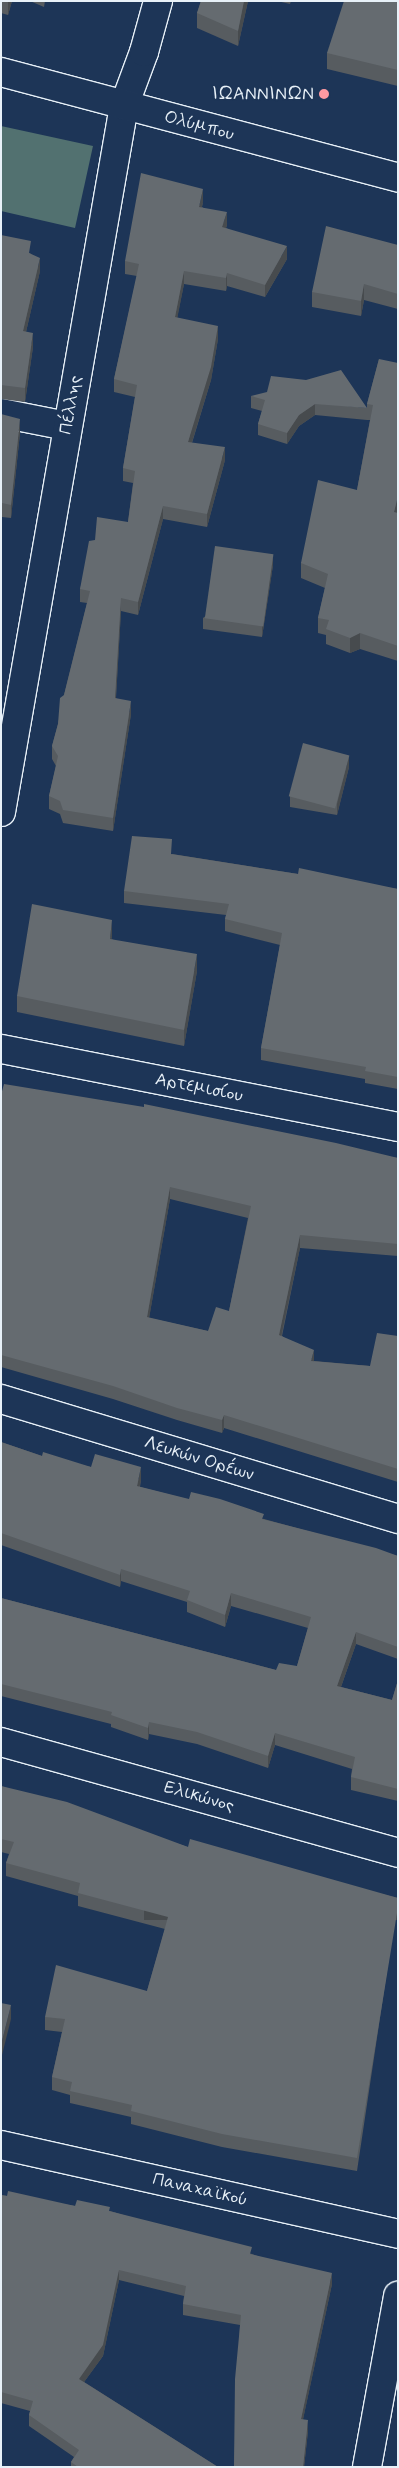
<!DOCTYPE html>
<html>
<head>
<meta charset="utf-8">
<style>
  body { margin:0 }
  #map { position:relative; width:399px; height:2468px; overflow:hidden; background:#1d3557; font-family:Mynerve,sans-serif }
  div>[style] { position:absolute }
  .green>* { inset:0; background:#527170 }
  .roads { filter:drop-shadow(1px 0 #e8f1f8) drop-shadow(-1px 0 #e8f1f8) drop-shadow(0 1px #e8f1f8) drop-shadow(0 -1px #e8f1f8) }
  .minor>* { height:28px; margin:-14px; padding:0 14px; transform-origin:14px; border-radius:14px; background:#1d3557 }
  .tertiary>* { height:28px; margin:-14px; padding:0 14px; transform-origin:14px; border-radius:14px; background:#1d3557 }
  .wall>* { inset:0; background:#575c60 }
  .shaded-wall>* { inset:0; background:#474b4e; transform-origin:0 0 }
  .building>* { inset:0; background:#656b70; transform-origin:0 0 }
  .dots>* { width:14px; height:14px; translate:-50% -50%; box-sizing:border-box; border:2px solid #1d3557; border-radius:50% }
  span { translate:-50% -50%; white-space:nowrap; text-align:center; line-height:1.15; -webkit-text-stroke:4px #1d3557; paint-order:stroke }
  .poi-label { font-size:18px; color:#e8f1f8 }
  .right { translate:-100% -50%; text-align:right }
  .street-label { font-size:18px; color:#e8f1f8 }
  .frame { position:absolute; inset:0; border:2px solid #e8f1f8; pointer-events:none }
</style>
</head>
<body>
<div id="map">
  <div class="green">
    <i style="clip-path:polygon(1px 126px,93px 146px,75px 228px,1px 211px)"></i>
  </div>
  <div class="roads">
    <div class="minor">
      <i style="left:1px;top:413px;width:67px;rotate:11.1deg"></i>
      <i style="left:1px;top:812px;width:717px;rotate:-80.12deg"></i>
      <i style="left:124px;top:106px;width:58px;rotate:-69.7deg"></i>
      <i style="left:144px;top:52px;width:53px;rotate:-74.6deg"></i>
      <i style="left:1px;top:1049px;width:405px;rotate:11.1deg"></i>
      <i style="left:1px;top:1399px;width:415px;rotate:16.8deg"></i>
      <i style="left:1px;top:1742px;width:412px;rotate:15.6deg"></i>
      <i style="left:1px;top:2145px;width:407px;rotate:12.6deg"></i>
      <i style="left:367px;top:2467px;width:174px;rotate:-79.7deg"></i>
    </div>
    <div class="tertiary">
      <i style="left:1px;top:72px;width:411px;rotate:14.9deg"></i>
    </div>
  </div>
  <div class="wall">
    <i style="clip-path:polygon(1px 1px,12px 1px,8px 15px,1px 13px)"></i>
    <i style="clip-path:polygon(30px 1px,45px 1px,44px 7px)"></i>
    <i style="clip-path:polygon(201px 1px,248px 1px,238px 46px,197px 28px,197px 13px)"></i>
    <i style="clip-path:polygon(277px 1px,291px 1px,290px 4px)"></i>
    <i style="clip-path:polygon(398px 1px,398px 86px,327px 69px,327px 53px)"></i>
    <i style="clip-path:polygon(203px 202px,202px 207px,227px 225px,226px 228px,287px 259px,265px 297px,227px 286px,226px 291px,184px 284px,177px 318px,218px 339px,211px 380px,192px 443px,225px 460px,207px 527px,163px 519px,138px 615px,121px 611px,116px 698px,131px 714px,113px 831px,63px 823px,60px 814px,49px 809px,49px 796px,56px 766px,52px 759px,52px 746px,58px 724px,64px 695px,87px 603px,80px 602px,80px 589px,95px 540px,128px 522px,133px 483px,123px 481px,123px 468px,135px 397px,114px 392px,114px 379px,137px 276px,125px 274px,125px 261px)"></i>
    <i style="clip-path:polygon(1px 235px,31px 254px,40px 271px,26px 332px,33px 347px,25px 402px,1px 399px)"></i>
    <i style="clip-path:polygon(398px 245px,398px 309px,364px 300px,361px 316px,312px 307px,312px 292px)"></i>
    <i style="clip-path:polygon(379px 359px,398px 513px,398px 661px,360px 649px,350px 653px,326px 644px,326px 635px,318px 633px,318px 618px,325px 588px,301px 578px,301px 563px,357px 490px,370px 420px,367px 420px,367px 404px)"></i>
    <i style="clip-path:polygon(251px 396px,367px 408px,367px 420px,315px 415px,299px 426px,287px 444px,258px 435px,258px 424px,262px 411px,251px 408px)"></i>
    <i style="clip-path:polygon(1px 414px,20px 433px,11px 518px,2px 517px)"></i>
    <i style="clip-path:polygon(273px 565px,262px 637px,203px 629px,203px 618px)"></i>
    <i style="clip-path:polygon(349px 767px,337px 815px,290px 807px,290px 796px)"></i>
    <i style="clip-path:polygon(172px 854px,298px 874px,398px 889px,398px 1089px,365px 1083px,365px 1079px,261px 1060px,261px 1048px,280px 945px,225px 931px,225px 919px,226px 915px,124px 903px,124px 891px)"></i>
    <i style="clip-path:polygon(112px 936px,111px 939px,197px 971px,184px 1046px,17px 1012px,17px 996px)"></i>
    <i style="clip-path:polygon(evenodd,1px 1095px,398px 1158px,398px 1256px,300px 1248px,282px 1336px,314px 1361px,370px 1366px,398px 1336px,398px 1482px,224px 1428px,222px 1433px,177px 1420px,113px 1399px,1px 1367px,1px 1095px,170px 1199px,248px 1218px,229px 1311px,208px 1331px,149px 1318px,170px 1199px)"></i>
    <i style="clip-path:polygon(1px 1442px,42px 1456px,91px 1467px,141px 1480px,140px 1487px,264px 1519px,398px 1556px,398px 1659px,356px 1644px,341px 1687px,392px 1700px,398px 1680px,398px 1801px,351px 1790px,351px 1777px,352px 1769px,275px 1745px,268px 1768px,197px 1744px,149px 1734px,148px 1740px,111px 1727px,111px 1724px,1px 1696px,1px 1598px,276px 1670px,297px 1666px,308px 1628px,231px 1606px,225px 1627px,187px 1612px,187px 1602px,121px 1581px,120px 1587px,1px 1545px)"></i>
    <i style="clip-path:polygon(1px 1786px,188px 1847px,398px 1898px,357px 2171px,222px 2147px,131px 2124px,131px 2117px,70px 2103px,70px 2095px,52px 2090px,52px 2077px,62px 2032px,45px 2030px,45px 2017px,147px 1991px,165px 1929px,78px 1906px,78px 1896px,6px 1876px,6px 1863px,9px 1854px,1px 1852px)"></i>
    <i style="clip-path:polygon(1px 2195px,110px 2211px,252px 2254px,332px 2284px,303px 2419px,308px 2431px,304px 2467px,234px 2467px,240px 2325px,183px 2315px,183px 2304px,184px 2296px,119px 2280px,103px 2356px,84px 2382px,218px 2467px,71px 2467px,71px 2462px,74px 2457px,29px 2426px,29px 2415px,30px 2411px,1px 2403px)"></i>
  </div>
  <div class="shaded-wall">
    <i style="clip-path:polygon(8px 1px,12px 1px,8px 15px)"></i>
    <i style="clip-path:polygon(244px 1px,248px 1px,238px 46px,238px 31px)"></i>
    <i style="clip-path:polygon(203px 189px,203px 202px,199px 220px,199px 207px)"></i>
    <i style="clip-path:polygon(227px 212px,227px 225px,222px 240px,222px 227px)"></i>
    <i style="clip-path:polygon(287px 246px,287px 259px,265px 297px,265px 285px)"></i>
    <i style="clip-path:polygon(40px 258px,40px 271px,23px 345px,23px 331px)"></i>
    <i style="clip-path:polygon(184px 271px,184px 284px,175px 330px,175px 317px)"></i>
    <i style="clip-path:polygon(227px 273px,227px 286px,226px 291px,226px 278px)"></i>
    <i style="clip-path:polygon(364px 284px,364px 300px,361px 316px,361px 301px)"></i>
    <i style="clip-path:polygon(218px 326px,218px 339px,211px 380px,188px 455px,188px 442px)"></i>
    <i style="clip-path:polygon(33px 333px,33px 347px,25px 402px,25px 388px)"></i>
    <i style="clip-path:polygon(315px 404px,315px 415px,299px 426px,287px 444px,287px 433px,299px 415px)"></i>
    <i style="clip-path:polygon(20px 419px,20px 433px,11px 518px,11px 505px)"></i>
    <i style="clip-path:polygon(225px 447px,225px 460px,207px 527px,207px 514px)"></i>
    <i style="clip-path:polygon(398px 496px,398px 512px,394px 527px,394px 512px)"></i>
    <i style="clip-path:polygon(2px 503px,2px 517px,1px 524px,1px 510px)"></i>
    <i style="clip-path:polygon(163px 506px,163px 519px,138px 615px,138px 602px)"></i>
    <i style="clip-path:polygon(273px 554px,273px 565px,262px 637px,262px 626px)"></i>
    <i style="clip-path:polygon(121px 598px,121px 611px,115px 711px,115px 698px)"></i>
    <i style="clip-path:polygon(360px 633px,360px 649px,350px 653px,350px 638px)"></i>
    <i style="clip-path:polygon(131px 701px,131px 714px,113px 831px,113px 818px)"></i>
    <i style="clip-path:polygon(349px 755px,349px 767px,337px 815px,337px 804px)"></i>
    <i style="clip-path:polygon(112px 920px,112px 936px,110px 955px,110px 939px)"></i>
    <i style="clip-path:polygon(197px 954px,197px 971px,184px 1046px,184px 1030px)"></i>
    <i style="clip-path:polygon(170px 1187px,170px 1199px,147px 1330px,147px 1317px)"></i>
    <i style="clip-path:polygon(300px 1235px,300px 1248px,279px 1347px,279px 1335px)"></i>
    <i style="clip-path:polygon(314px 1350px,314px 1362px,311px 1361px)"></i>
    <i style="clip-path:polygon(224px 1415px,224px 1428px,222px 1433px,222px 1420px)"></i>
    <i style="clip-path:polygon(141px 1467px,141px 1480px,137px 1498px,137px 1486px)"></i>
    <i style="clip-path:polygon(121px 1569px,121px 1581px,120px 1587px,120px 1575px)"></i>
    <i style="clip-path:polygon(231px 1593px,231px 1606px,225px 1627px,225px 1615px)"></i>
    <i style="clip-path:polygon(356px 1632px,356px 1644px,337px 1698px,337px 1686px)"></i>
    <i style="clip-path:polygon(149px 1722px,149px 1734px,148px 1740px,148px 1728px)"></i>
    <i style="clip-path:polygon(275px 1733px,275px 1745px,268px 1768px,268px 1756px)"></i>
    <i style="left:398px;top:1907px;width:13px;height:254px;rotate:90deg"></i>
    <i style="clip-path:polygon(11px 2005px,11px 2019px,1px 2059px,1px 2045px)"></i>
    <i style="clip-path:polygon(119px 2270px,119px 2280px,103px 2356px,79px 2389px,79px 2379px)"></i>
    <i style="clip-path:polygon(332px 2273px,332px 2284px,301px 2429px,301px 2419px)"></i>
    <i style="clip-path:polygon(308px 2420px,308px 2431px,304px 2467px,303px 2467px)"></i>
  </div>
  <div class="building">
    <i style="clip-path:polygon(201px 1px,244px 1px,238px 31px,197px 13px)"></i>
    <i style="clip-path:polygon(344px 1px,398px 1px,398px 70px,327px 53px)"></i>
    <i style="clip-path:polygon(141px 173px,203px 189px,199px 207px,227px 212px,222px 227px,287px 246px,265px 285px,227px 273px,226px 278px,184px 271px,175px 317px,218px 326px,211px 367px,188px 442px,225px 447px,207px 514px,163px 506px,138px 602px,121px 598px,115px 698px,131px 701px,113px 818px,63px 810px,60px 801px,49px 796px,58px 756px,52px 746px,58px 724px,60px 698px,64px 695px,90px 591px,80px 589px,89px 541px,95px 540px,97px 517px,128px 522px,135px 471px,123px 468px,137px 385px,114px 379px,139px 264px,125px 261px)"></i>
    <i style="clip-path:polygon(326px 226px,398px 245px,398px 294px,364px 284px,361px 301px,312px 292px)"></i>
    <i style="clip-path:polygon(1px 235px,31px 241px,29px 253px,40px 258px,23px 331px,33px 333px,25px 388px,1px 385px)"></i>
    <i style="clip-path:polygon(379px 359px,398px 363px,398px 496px,394px 512px,398px 513px,398px 646px,360px 633px,350px 638px,326px 629px,329px 620px,318px 618px,328px 574px,301px 563px,318px 480px,357px 490px,373px 405px,367px 404px)"></i>
    <i style="clip-path:polygon(341px 370px,367px 408px,315px 404px,299px 415px,287px 433px,258px 424px,265px 400px,251px 396px,267px 392px,271px 376px,306px 380px)"></i>
    <i style="clip-path:polygon(1px 414px,20px 419px,11px 505px,2px 503px,1px 510px)"></i>
    <i style="left:215px;top:546px;width:59px;height:73px;rotate:8deg"></i>
    <i style="left:303px;top:743px;width:48px;height:55px;rotate:15deg"></i>
    <i style="clip-path:polygon(132px 836px,172px 839px,171px 854px,298px 874px,299px 868px,398px 889px,398px 1077px,365px 1071px,366px 1067px,261px 1048px,282px 933px,225px 919px,229px 904px,124px 891px)"></i>
    <i style="clip-path:polygon(32px 904px,112px 920px,110px 939px,197px 954px,184px 1030px,17px 996px)"></i>
    <i style="clip-path:polygon(evenodd,4px 1084px,144px 1107px,144px 1104px,336px 1143px,398px 1158px,398px 1244px,300px 1235px,279px 1335px,314px 1350px,311px 1361px,370px 1366px,377px 1333px,398px 1336px,398px 1469px,224px 1415px,222px 1420px,177px 1408px,113px 1386px,1px 1355px,1px 1095px,4px 1084px,170px 1187px,251px 1206px,229px 1311px,216px 1307px,208px 1331px,147px 1317px,170px 1187px)"></i>
    <i style="clip-path:polygon(1px 1442px,42px 1456px,43px 1452px,91px 1467px,95px 1454px,141px 1467px,137px 1486px,189px 1499px,191px 1492px,220px 1499px,264px 1514px,262px 1519px,376px 1548px,398px 1556px,398px 1647px,356px 1632px,337px 1686px,392px 1700px,398px 1680px,398px 1789px,351px 1777px,355px 1757px,275px 1733px,268px 1756px,197px 1732px,149px 1722px,148px 1728px,111px 1715px,112px 1712px,1px 1684px,1px 1598px,276px 1670px,279px 1663px,297px 1666px,311px 1617px,231px 1593px,225px 1615px,187px 1600px,190px 1591px,121px 1569px,120px 1575px,1px 1533px)"></i>
    <i style="clip-path:polygon(1px 1786px,67px 1802px,188px 1847px,190px 1839px,398px 1898px,398px 1907px,357px 2158px,222px 2134px,131px 2111px,132px 2105px,70px 2091px,72px 2082px,52px 2077px,65px 2019px,45px 2017px,56px 1965px,147px 1991px,168px 1917px,78px 1893px,80px 1883px,6px 1863px,14px 1842px,1px 1839px)"></i>
    <i style="clip-path:polygon(1px 2003px,11px 2005px,1px 2045px)"></i>
    <i style="clip-path:polygon(8px 2191px,75px 2206px,77px 2200px,110px 2207px,109px 2211px,252px 2247px,250px 2254px,332px 2273px,301px 2419px,308px 2420px,303px 2467px,234px 2467px,235px 2379px,241px 2315px,183px 2304px,186px 2286px,119px 2270px,103px 2345px,79px 2379px,218px 2467px,78px 2467px,71px 2462px,79px 2450px,29px 2415px,33px 2401px,1px 2392px,1px 2195px,7px 2196px)"></i>
  </div>
  <div class="dots">
    <i style="left:324px;top:94px;background:#ff9aa2"></i>
  </div>
  <div class="poi-label">
    <span class="right" style="left:314px;top:94px">ΙΩΑΝΝΙΝΩΝ</span>
  </div>
  <div class="street-label">
    <span style="left:199px;top:126px;rotate:15deg">Ολύμπου</span>
    <span style="left:71px;top:405px;rotate:-80deg">Πέλλης</span>
    <span style="left:199px;top:1088px;rotate:11deg">Αρτεμισίου</span>
    <span style="left:199px;top:1459px;rotate:17deg">Λευκών Ορέων</span>
    <span style="left:199px;top:1797px;rotate:16deg">Ελικώνος</span>
    <span style="left:200px;top:2190px;rotate:13deg">Παναχαϊκού</span>
  </div>
  <div class="frame"></div>
</div>
</body>
</html>
